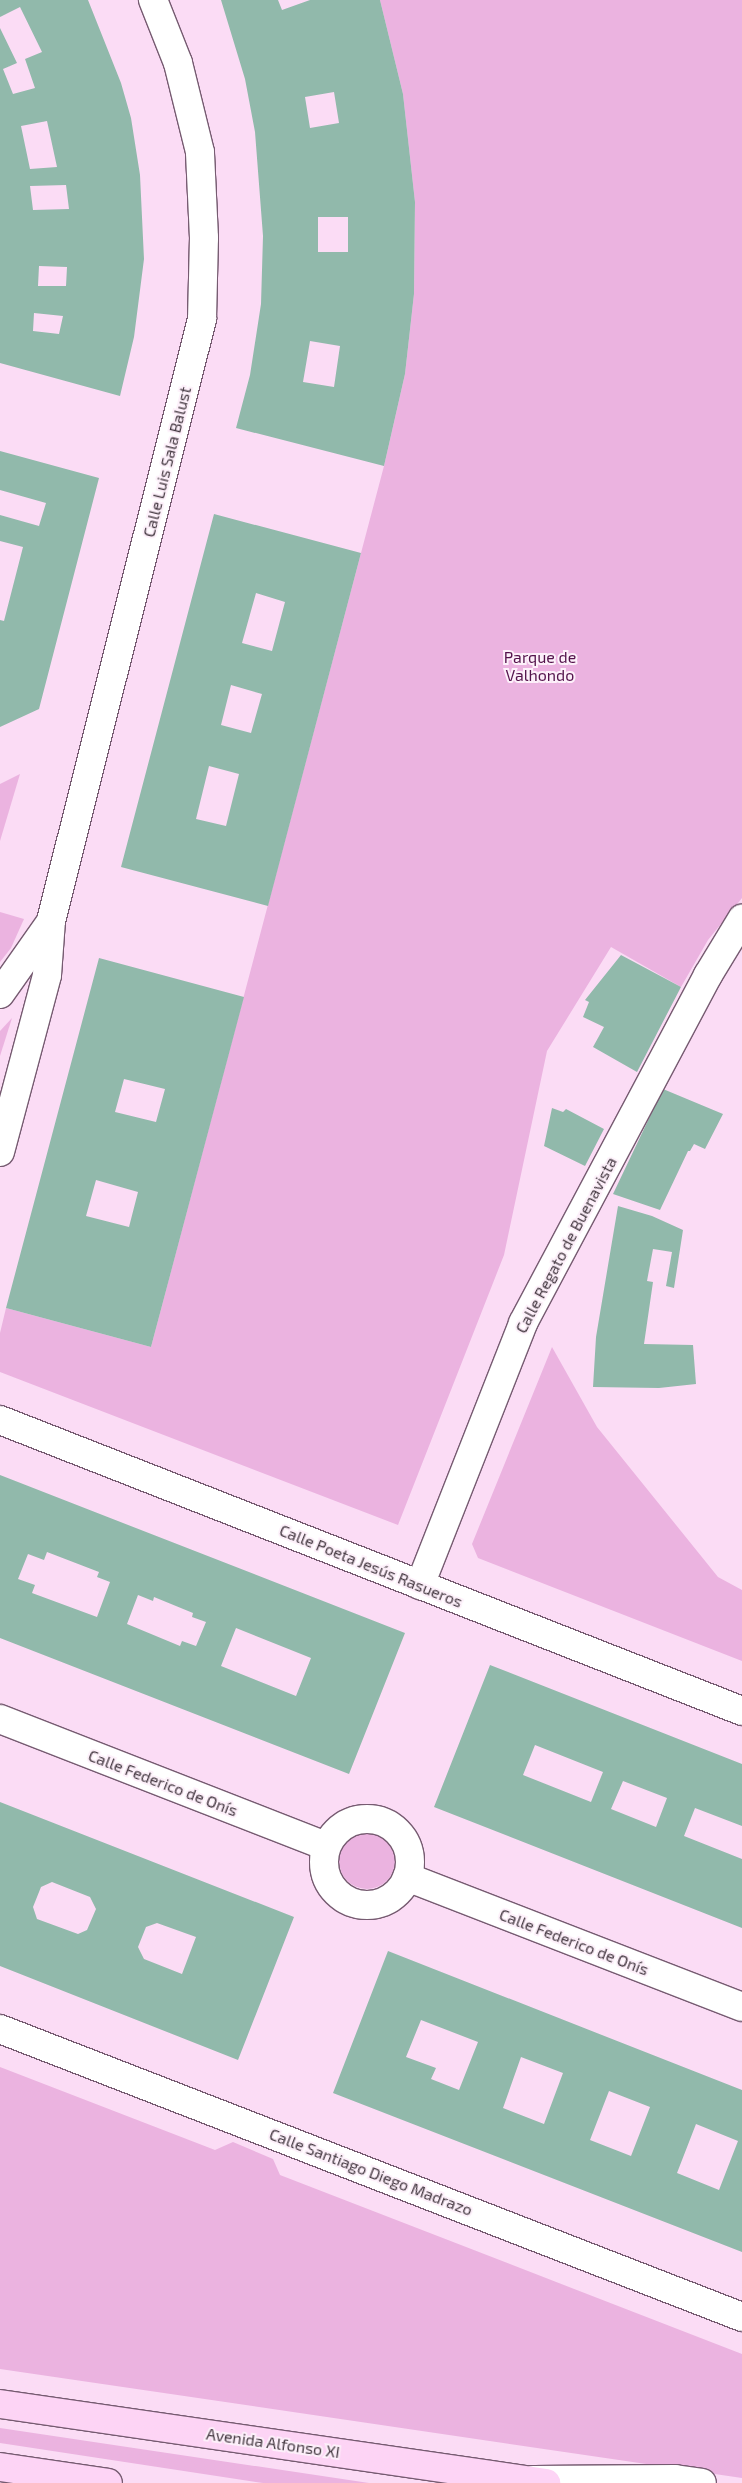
<!DOCTYPE html>
<html>
<head>
<meta charset="utf-8">
<style>
  body { margin:0 }
  #map { position:relative; width:742px; height:2483px; overflow:hidden; background:#fbdcf5; font-family:"Exo 2",sans-serif }
  div>[style] { position:absolute }
  .green>* { inset:0; background:#ebb3e0 }
  .round { border-radius:50% }
  .building>* { inset:0; background:#91b9ab }
  .roads { filter:drop-shadow(1px 0 #765b71) drop-shadow(-1px 0 #765b71) drop-shadow(0 1px #765b71) drop-shadow(0 -1px #765b71) }
  .pedestrian>* { height:28px; margin:-14px; padding:0 14px; transform-origin:14px; border-radius:14px; background:#fff }
  .pedestrian>.ring { margin:-14px; padding:0; box-sizing:content-box; background:none; border:28px solid #fff; border-radius:50% }
  .minor>* { height:28px; margin:-14px; padding:0 14px; transform-origin:14px; border-radius:14px; background:#fff }
  .primary>* { height:28px; margin:-14px; padding:0 14px; transform-origin:14px; border-radius:14px; background:#fdd4f5 }
  span { translate:-50% -50%; white-space:nowrap; text-align:center; line-height:1.15; -webkit-text-stroke:4px #fdf0fa; paint-order:stroke }
  .street-label { font-size:16px; color:#453942 }
  .park-label { font-size:16px; color:#54134c }
</style>
</head>
<body>
<div id="map">
  <div class="green">
    <i style="clip-path:polygon(380px 0,742px 0,742px 898px,708px 940px,681px 987px,611px 947px,547px 1051px,504px 1255px,398px 1525px,0 1372px,0 1333px,6px 1308px,151px 1347px,384px 466px,405px 374px,414px 294px,415px 202px,403px 94px)"></i>
    <i style="clip-path:polygon(20px 774px,0 841px,0 784px)"></i>
    <i style="clip-path:polygon(0 912px,24px 919px,11px 948px,0 962px)"></i>
    <i style="clip-path:polygon(12px 1018px,0 1056px,0 1031px)"></i>
    <i style="clip-path:polygon(552px 1347px,597px 1427px,718px 1577px,742px 1590px,742px 1661px,478px 1558px,472px 1544px)"></i>
    <i class="round" style="left:339px;top:1833px;width:56px;height:56px"></i>
    <i style="clip-path:polygon(0 2067px,215px 2150px,233px 2142px,273px 2159px,280px 2175px,742px 2354px,742px 2478px,0 2369px)"></i>
    <i style="clip-path:polygon(0 2428px,369px 2483px,263px 2483px,0 2443px)"></i>
  </div>
  <div class="building">
    <i style="clip-path:polygon(evenodd,0 0,88px 0,121px 83px,131px 118px,140px 175px,144px 259px,134px 337px,120px 396px,0 363px,0 28px,17px 63px,3px 69px,13px 94px,35px 88px,25px 59px,42px 52px,20px 7px,0 17px,0 0,47px 121px,57px 167px,30px 169px,21px 126px,47px 121px,0 0,66px 185px,69px 209px,33px 210px,30px 186px,66px 185px,0 0,39px 266px,67px 267px,66px 286px,38px 286px,39px 266px,0 0,34px 313px,63px 316px,59px 334px,33px 331px,34px 313px)"></i>
    <i style="clip-path:polygon(evenodd,221px 0,278px 0,282px 10px,310px 0,380px 0,403px 94px,415px 202px,414px 294px,405px 374px,384px 466px,236px 428px,250px 375px,261px 304px,263px 236px,255px 132px,245px 79px,221px 0,334px 92px,339px 123px,310px 128px,305px 97px,334px 92px,221px 0,318px 217px,348px 217px,348px 252px,318px 252px,318px 217px,221px 0,310px 341px,340px 346px,334px 387px,303px 382px,310px 341px)"></i>
    <i style="clip-path:polygon(0 451px,99px 478px,39px 709px,0 727px,0 620px,4px 621px,23px 547px,0 541px,0 515px,39px 526px,46px 503px,0 490px)"></i>
    <i style="clip-path:polygon(evenodd,214px 514px,361px 553px,268px 906px,121px 867px,214px 514px,256px 593px,285px 602px,272px 651px,242px 643px,256px 593px,214px 514px,231px 685px,262px 694px,251px 733px,221px 725px,231px 685px,214px 514px,209px 766px,239px 774px,226px 826px,196px 819px,209px 766px)"></i>
    <i style="clip-path:polygon(621px 955px,681px 987px,637px 1072px,593px 1047px,604px 1027px,583px 1017px,589px 1002px,585px 1000px)"></i>
    <i style="clip-path:polygon(evenodd,99px 958px,244px 997px,151px 1347px,6px 1308px,99px 958px,124px 1079px,165px 1089px,156px 1122px,115px 1112px,124px 1079px,99px 958px,96px 1180px,138px 1192px,129px 1227px,86px 1216px,96px 1180px)"></i>
    <i style="clip-path:polygon(663px 1089px,723px 1114px,705px 1149px,694px 1144px,690px 1151px,688px 1151px,660px 1210px,613px 1194px)"></i>
    <i style="clip-path:polygon(552px 1108px,563px 1112px,566px 1109px,604px 1129px,585px 1166px,544px 1146px)"></i>
    <i style="clip-path:polygon(618px 1206px,652px 1216px,683px 1230px,674px 1288px,666px 1286px,672px 1252px,653px 1249px,647px 1281px,653px 1282px,644px 1344px,693px 1345px,696px 1384px,659px 1388px,593px 1387px,596px 1337px)"></i>
    <i style="clip-path:polygon(evenodd,0 1475px,405px 1633px,349px 1774px,0 1638px,0 1475px,47px 1552px,99px 1572px,97px 1577px,110px 1582px,97px 1617px,32px 1593px,35px 1585px,18px 1579px,28px 1554px,44px 1560px,47px 1552px,0 1475px,138px 1595px,153px 1601px,154px 1597px,193px 1613px,192px 1617px,206px 1622px,196px 1646px,182px 1641px,180px 1646px,127px 1624px,138px 1595px,0 1475px,236px 1628px,311px 1658px,296px 1696px,221px 1666px,236px 1628px)"></i>
    <i style="clip-path:polygon(evenodd,490px 1665px,742px 1764px,742px 1826px,695px 1808px,684px 1836px,742px 1859px,742px 1928px,434px 1807px,490px 1665px,535px 1745px,603px 1772px,591px 1802px,523px 1775px,535px 1745px,490px 1665px,623px 1781px,667px 1798px,656px 1827px,611px 1809px,623px 1781px)"></i>
    <i style="clip-path:polygon(evenodd,0 1802px,294px 1917px,238px 2060px,0 1966px,0 1802px,52px 1882px,90px 1897px,96px 1909px,87px 1930px,78px 1934px,37px 1919px,33px 1907px,41px 1887px,52px 1882px,0 1802px,157px 1923px,196px 1937px,182px 1974px,144px 1959px,138px 1947px,146px 1927px,157px 1923px)"></i>
    <i style="clip-path:polygon(evenodd,388px 1951px,742px 2090px,742px 2252px,333px 2093px,388px 1951px,421px 2020px,478px 2042px,459px 2090px,431px 2079px,436px 2068px,406px 2057px,421px 2020px,388px 1951px,521px 2057px,563px 2073px,544px 2124px,503px 2108px,521px 2057px,388px 1951px,609px 2091px,650px 2107px,631px 2156px,590px 2140px,609px 2091px,388px 1951px,696px 2124px,738px 2141px,719px 2190px,677px 2173px,696px 2124px)"></i>
  </div>
  <div class="roads">
    <div class="pedestrian">
      <i style="left:0;top:1719px;width:350px;rotate:21.3deg"></i>
      <i class="ring" style="left:324px;top:1819px;width:58px;height:58px"></i>
      <i style="left:407px;top:1877px;width:359px;rotate:21.2deg"></i>
    </div>
    <div class="minor">
      <i style="left:0;top:994px;width:87px;rotate:-54.8deg"></i>
      <i style="left:0;top:1152px;width:183px;rotate:-75.1deg"></i>
      <i style="left:47px;top:975px;width:54px;rotate:-85.8deg"></i>
      <i style="left:51px;top:921px;width:621px;rotate:-75.92deg"></i>
      <i style="left:202px;top:319px;width:81px;rotate:-88.6deg"></i>
      <i style="left:204px;top:238px;width:86px;rotate:-92.7deg"></i>
      <i style="left:200px;top:152px;width:92px;rotate:-103.9deg"></i>
      <i style="left:178px;top:63px;width:68px;rotate:-111.6deg"></i>
      <i style="left:0;top:1420px;width:797px;rotate:21.41deg"></i>
      <i style="left:420px;top:1585px;width:282px;rotate:-68.5deg"></i>
      <i style="left:523px;top:1323px;width:394px;rotate:-62deg"></i>
      <i style="left:708px;top:975px;width:66px;rotate:-58.7deg"></i>
      <i style="left:0;top:2029px;width:796px;rotate:21.21deg"></i>
      <i style="left:533px;top:2480px;width:142px;rotate:-0.4deg"></i>
      <i style="left:675px;top:2479px;width:27px;rotate:8deg"></i>
    </div>
    <div class="primary">
      <i style="left:0;top:2404px;width:552px;rotate:8.23deg"></i>
      <i style="left:0;top:2467px;width:109px;rotate:8.4deg"></i>
    </div>
  </div>
  <div class="street-label">
    <span style="left:167px;top:462px;rotate:-76deg">Calle Luis Sala Balust</span>
    <span style="left:566px;top:1245px;rotate:-62deg">Calle Regato de Buenavista</span>
    <span style="left:371px;top:1566px;rotate:22deg">Calle Poeta Jesús Rasueros</span>
    <span style="left:163px;top:1783px;rotate:21deg">Calle Federico de Onís</span>
    <span style="left:574px;top:1942px;rotate:21deg">Calle Federico de Onís</span>
    <span style="left:371px;top:2172px;rotate:21deg">Calle Santiago Diego Madrazo</span>
    <span style="left:273px;top:2443px;rotate:8deg">Avenida Alfonso XI</span>
  </div>
  <div class="park-label">
    <span style="left:540px;top:666px">Parque de<br>Valhondo</span>
  </div>
</div>
</body>
</html>
